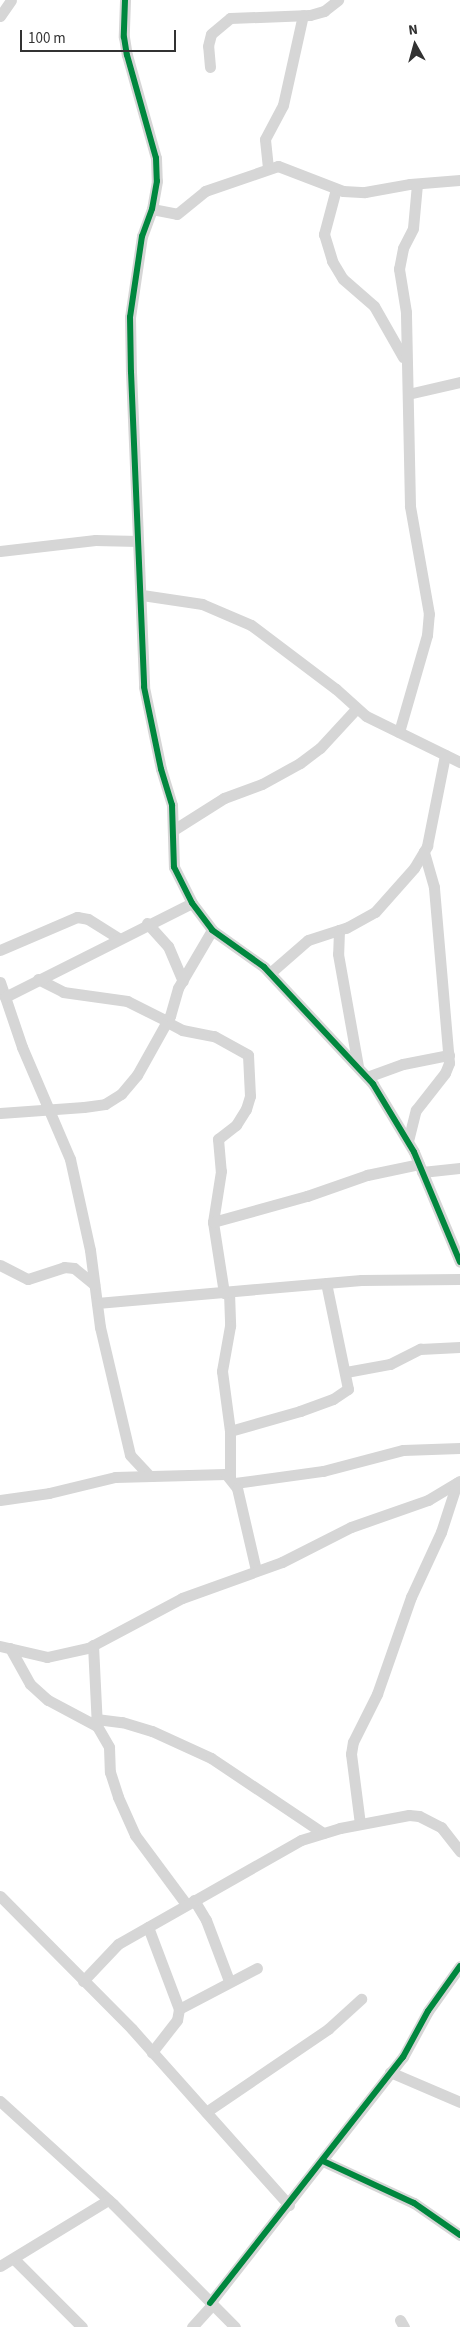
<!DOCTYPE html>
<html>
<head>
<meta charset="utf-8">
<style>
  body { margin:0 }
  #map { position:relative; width:460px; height:2327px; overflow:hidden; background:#fff; font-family:"Source Sans 3",sans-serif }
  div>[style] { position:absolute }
  .minor>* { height:11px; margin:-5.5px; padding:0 5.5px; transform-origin:5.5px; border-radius:5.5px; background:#d6d6d6 }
  .cycleway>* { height:6px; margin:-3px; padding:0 3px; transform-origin:3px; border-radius:3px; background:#00873e }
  span { translate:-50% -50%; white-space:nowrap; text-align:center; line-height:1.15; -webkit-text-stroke:5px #fff; paint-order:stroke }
  .north { position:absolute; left:390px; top:20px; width:50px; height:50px; -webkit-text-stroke:4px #fff; paint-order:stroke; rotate:353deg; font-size:14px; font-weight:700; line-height:20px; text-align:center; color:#323232 }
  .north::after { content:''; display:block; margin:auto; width:18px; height:22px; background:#323232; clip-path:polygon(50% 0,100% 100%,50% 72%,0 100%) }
  .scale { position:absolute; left:20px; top:30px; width:156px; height:22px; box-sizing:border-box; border:2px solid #323232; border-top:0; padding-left:6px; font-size:15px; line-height:18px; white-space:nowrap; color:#323232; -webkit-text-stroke:4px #fff; paint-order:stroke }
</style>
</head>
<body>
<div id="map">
  <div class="minor">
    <i style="left:125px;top:0;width:37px;rotate:92deg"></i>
    <i style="left:124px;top:37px;width:18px;rotate:81deg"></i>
    <i style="left:127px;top:55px;width:107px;rotate:74.3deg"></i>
    <i style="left:156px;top:158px;width:23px;rotate:88deg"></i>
    <i style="left:157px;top:181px;width:28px;rotate:100deg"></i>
    <i style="left:152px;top:209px;width:29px;rotate:110deg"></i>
    <i style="left:142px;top:236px;width:82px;rotate:98.4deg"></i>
    <i style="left:130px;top:317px;width:55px;rotate:89deg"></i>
    <i style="left:131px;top:372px;width:315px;rotate:87.6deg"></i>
    <i style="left:144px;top:687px;width:84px;rotate:78.3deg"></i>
    <i style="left:161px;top:769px;width:38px;rotate:73deg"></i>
    <i style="left:172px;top:805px;width:62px;rotate:88.2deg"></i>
    <i style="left:174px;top:867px;width:40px;rotate:63.4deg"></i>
    <i style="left:192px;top:903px;width:34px;rotate:53deg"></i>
    <i style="left:212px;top:930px;width:64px;rotate:35.4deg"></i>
    <i style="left:264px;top:967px;width:160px;rotate:47deg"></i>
    <i style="left:373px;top:1084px;width:79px;rotate:58.9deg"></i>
    <i style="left:414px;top:1152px;width:119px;rotate:67.3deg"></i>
    <i style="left:0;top:16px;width:19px;rotate:-55deg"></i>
    <i style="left:210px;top:67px;width:21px;rotate:-95deg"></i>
    <i style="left:208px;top:46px;width:12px;rotate:-76deg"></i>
    <i style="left:211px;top:34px;width:25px;rotate:-40deg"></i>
    <i style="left:230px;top:18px;width:80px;rotate:-2.1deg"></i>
    <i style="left:310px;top:15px;width:15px;rotate:-16deg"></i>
    <i style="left:324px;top:11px;width:18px;rotate:-38deg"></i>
    <i style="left:268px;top:168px;width:29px;rotate:-96deg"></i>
    <i style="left:265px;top:139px;width:38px;rotate:-62deg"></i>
    <i style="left:283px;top:105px;width:92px;rotate:-77.5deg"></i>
    <i style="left:336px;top:189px;width:47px;rotate:104.9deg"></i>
    <i style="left:324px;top:234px;width:28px;rotate:73deg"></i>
    <i style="left:332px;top:261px;width:21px;rotate:59deg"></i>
    <i style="left:343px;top:279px;width:41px;rotate:41.1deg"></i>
    <i style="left:374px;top:306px;width:59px;rotate:60.4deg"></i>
    <i style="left:152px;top:209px;width:25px;rotate:11deg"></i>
    <i style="left:177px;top:214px;width:36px;rotate:-39deg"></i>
    <i style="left:205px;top:191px;width:77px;rotate:-18.9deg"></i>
    <i style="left:278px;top:166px;width:70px;rotate:21deg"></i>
    <i style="left:343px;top:191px;width:22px;rotate:3deg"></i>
    <i style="left:365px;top:192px;width:46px;rotate:-10.1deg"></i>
    <i style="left:410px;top:184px;width:50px;rotate:-4.6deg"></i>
    <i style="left:408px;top:394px;width:53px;rotate:-13deg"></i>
    <i style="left:0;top:551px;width:96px;rotate:-6.6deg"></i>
    <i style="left:95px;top:540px;width:43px;rotate:1.3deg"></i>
    <i style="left:142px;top:595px;width:61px;rotate:8.5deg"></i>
    <i style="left:202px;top:604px;width:53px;rotate:23.2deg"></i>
    <i style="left:251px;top:625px;width:106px;rotate:37deg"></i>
    <i style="left:336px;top:689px;width:40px;rotate:42deg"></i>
    <i style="left:366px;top:716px;width:105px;rotate:26.1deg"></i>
    <i style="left:399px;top:732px;width:101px;rotate:-73.9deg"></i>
    <i style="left:427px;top:635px;width:21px;rotate:-85deg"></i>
    <i style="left:429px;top:614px;width:110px;rotate:-100deg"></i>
    <i style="left:410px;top:506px;width:194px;rotate:-91.2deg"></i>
    <i style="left:406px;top:312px;width:44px;rotate:-99.2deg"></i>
    <i style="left:399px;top:269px;width:21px;rotate:-79deg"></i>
    <i style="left:403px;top:248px;width:22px;rotate:-63deg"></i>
    <i style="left:413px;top:228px;width:44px;rotate:-84.8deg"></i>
    <i style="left:175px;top:829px;width:58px;rotate:-32.3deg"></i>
    <i style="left:224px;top:798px;width:40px;rotate:-20.2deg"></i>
    <i style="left:262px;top:784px;width:43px;rotate:-28.9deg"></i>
    <i style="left:300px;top:763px;width:25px;rotate:-37deg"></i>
    <i style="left:320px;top:748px;width:53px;rotate:-47.3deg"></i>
    <i style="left:147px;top:923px;width:31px;rotate:48deg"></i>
    <i style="left:168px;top:946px;width:38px;rotate:67deg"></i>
    <i style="left:339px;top:930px;width:24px;rotate:92deg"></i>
    <i style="left:338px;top:954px;width:114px;rotate:79.9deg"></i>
    <i style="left:0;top:950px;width:84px;rotate:-23.2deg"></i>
    <i style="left:77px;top:917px;width:11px;rotate:10deg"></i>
    <i style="left:88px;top:919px;width:36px;rotate:32deg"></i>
    <i style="left:270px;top:973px;width:50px;rotate:-41deg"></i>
    <i style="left:308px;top:940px;width:40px;rotate:-18deg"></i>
    <i style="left:346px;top:928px;width:33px;rotate:-29deg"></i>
    <i style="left:375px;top:912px;width:59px;rotate:-48.4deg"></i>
    <i style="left:414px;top:868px;width:26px;rotate:-59deg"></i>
    <i style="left:427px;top:846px;width:93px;rotate:-78.8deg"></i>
    <i style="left:38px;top:979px;width:28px;rotate:27deg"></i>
    <i style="left:63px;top:992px;width:65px;rotate:8deg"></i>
    <i style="left:127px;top:1001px;width:45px;rotate:26.6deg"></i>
    <i style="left:0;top:982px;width:69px;rotate:71.3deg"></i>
    <i style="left:22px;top:1047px;width:122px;rotate:66.8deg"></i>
    <i style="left:70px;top:1159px;width:93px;rotate:77.6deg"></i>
    <i style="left:90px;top:1250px;width:78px;rotate:82.6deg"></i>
    <i style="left:100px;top:1327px;width:131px;rotate:76.8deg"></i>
    <i style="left:130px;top:1455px;width:26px;rotate:47deg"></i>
    <i style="left:5px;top:997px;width:209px;rotate:-26.7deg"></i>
    <i style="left:167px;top:1022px;width:17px;rotate:28deg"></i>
    <i style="left:182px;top:1030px;width:33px;rotate:11deg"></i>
    <i style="left:214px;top:1036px;width:39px;rotate:29deg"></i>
    <i style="left:248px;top:1055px;width:41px;rotate:87.2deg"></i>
    <i style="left:250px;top:1096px;width:14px;rotate:107deg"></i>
    <i style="left:246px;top:1109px;width:19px;rotate:122deg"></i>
    <i style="left:236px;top:1125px;width:23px;rotate:142deg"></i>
    <i style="left:218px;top:1139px;width:32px;rotate:85deg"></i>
    <i style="left:221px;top:1171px;width:52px;rotate:98.9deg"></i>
    <i style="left:213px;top:1222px;width:72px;rotate:81.2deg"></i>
    <i style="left:367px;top:1077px;width:38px;rotate:-20deg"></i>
    <i style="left:403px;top:1064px;width:47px;rotate:-11.1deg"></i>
    <i style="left:0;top:1113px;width:84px;rotate:-4.1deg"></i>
    <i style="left:84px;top:1107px;width:21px;rotate:-8deg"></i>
    <i style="left:105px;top:1104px;width:19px;rotate:-32deg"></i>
    <i style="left:121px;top:1094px;width:25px;rotate:-50deg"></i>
    <i style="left:137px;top:1075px;width:68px;rotate:-60.8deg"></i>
    <i style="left:170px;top:1016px;width:29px;rotate:-74deg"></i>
    <i style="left:178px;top:988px;width:67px;rotate:-59.6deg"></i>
    <i style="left:408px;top:1141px;width:32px;rotate:-76deg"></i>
    <i style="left:416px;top:1110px;width:47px;rotate:-51.9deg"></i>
    <i style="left:445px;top:1073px;width:11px;rotate:-68deg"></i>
    <i style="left:449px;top:1063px;width:177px;rotate:-94.9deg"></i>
    <i style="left:434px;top:887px;width:37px;rotate:-106deg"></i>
    <i style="left:422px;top:1172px;width:38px;rotate:-6deg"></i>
    <i style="left:213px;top:1222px;width:98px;rotate:-15.5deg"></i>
    <i style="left:307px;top:1196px;width:64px;rotate:-19.3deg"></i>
    <i style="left:367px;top:1175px;width:53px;rotate:-11.9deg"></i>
    <i style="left:0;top:1265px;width:31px;rotate:27deg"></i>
    <i style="left:28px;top:1279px;width:38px;rotate:-18deg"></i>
    <i style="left:64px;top:1267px;width:10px;rotate:6deg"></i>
    <i style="left:74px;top:1268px;width:26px;rotate:39deg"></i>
    <i style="left:229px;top:1292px;width:34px;rotate:88deg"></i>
    <i style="left:230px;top:1326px;width:46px;rotate:100.1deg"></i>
    <i style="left:222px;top:1371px;width:61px;rotate:82.4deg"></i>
    <i style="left:230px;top:1431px;width:46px;rotate:90deg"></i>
    <i style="left:97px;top:1303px;width:265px;rotate:-5deg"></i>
    <i style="left:361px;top:1280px;width:99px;rotate:-0.6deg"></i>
    <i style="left:346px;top:1372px;width:45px;rotate:-10.3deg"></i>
    <i style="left:390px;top:1364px;width:34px;rotate:-27deg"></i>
    <i style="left:420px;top:1349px;width:40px;rotate:-2.9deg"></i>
    <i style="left:230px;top:1431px;width:73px;rotate:-15.9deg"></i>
    <i style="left:300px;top:1411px;width:35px;rotate:-20deg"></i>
    <i style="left:333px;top:1399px;width:18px;rotate:-34deg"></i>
    <i style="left:348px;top:1389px;width:108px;rotate:-101.7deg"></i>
    <i style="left:235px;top:1483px;width:89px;rotate:-7.8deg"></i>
    <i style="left:323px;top:1471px;width:83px;rotate:-14.7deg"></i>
    <i style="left:403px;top:1450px;width:57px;rotate:-2deg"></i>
    <i style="left:0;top:1500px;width:49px;rotate:-8.1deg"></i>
    <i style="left:49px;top:1493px;width:68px;rotate:-13.6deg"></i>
    <i style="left:115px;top:1477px;width:111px;rotate:-1.5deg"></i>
    <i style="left:226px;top:1474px;width:18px;rotate:52deg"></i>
    <i style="left:237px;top:1488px;width:84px;rotate:77deg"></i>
    <i style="left:93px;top:1645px;width:81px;rotate:87.2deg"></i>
    <i style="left:97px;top:1726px;width:24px;rotate:60deg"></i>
    <i style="left:109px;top:1747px;width:25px;rotate:88deg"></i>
    <i style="left:110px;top:1772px;width:26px;rotate:72deg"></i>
    <i style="left:118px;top:1797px;width:42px;rotate:65.9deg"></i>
    <i style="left:135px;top:1835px;width:86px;rotate:53.5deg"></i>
    <i style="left:0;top:1646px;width:48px;rotate:13.2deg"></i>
    <i style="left:47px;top:1657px;width:42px;rotate:-12.4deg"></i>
    <i style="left:88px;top:1648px;width:106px;rotate:-28deg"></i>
    <i style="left:182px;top:1598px;width:106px;rotate:-19.8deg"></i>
    <i style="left:282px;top:1562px;width:77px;rotate:-26.9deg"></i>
    <i style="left:351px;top:1527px;width:82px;rotate:-19.3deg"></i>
    <i style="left:428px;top:1500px;width:37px;rotate:-31deg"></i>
    <i style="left:10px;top:1648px;width:41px;rotate:60.9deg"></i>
    <i style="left:30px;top:1684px;width:24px;rotate:42deg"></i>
    <i style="left:48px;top:1700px;width:55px;rotate:28deg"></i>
    <i style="left:96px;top:1719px;width:26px;rotate:7deg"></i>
    <i style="left:122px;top:1722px;width:31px;rotate:17deg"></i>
    <i style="left:152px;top:1731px;width:65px;rotate:24.6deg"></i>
    <i style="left:211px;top:1758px;width:135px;rotate:33.8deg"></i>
    <i style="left:360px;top:1824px;width:71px;rotate:-97.3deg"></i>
    <i style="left:351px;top:1754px;width:12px;rotate:-81deg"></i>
    <i style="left:353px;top:1742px;width:54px;rotate:-63.4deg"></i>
    <i style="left:377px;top:1694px;width:103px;rotate:-70.7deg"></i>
    <i style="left:411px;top:1597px;width:72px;rotate:-65.2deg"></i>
    <i style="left:441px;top:1532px;width:52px;rotate:-71.9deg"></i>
    <i style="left:0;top:1896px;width:187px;rotate:45.2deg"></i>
    <i style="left:132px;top:2029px;width:236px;rotate:48.3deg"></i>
    <i style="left:194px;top:1900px;width:23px;rotate:59deg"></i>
    <i style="left:206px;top:1920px;width:65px;rotate:69.3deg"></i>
    <i style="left:148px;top:1927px;width:88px;rotate:69.3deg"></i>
    <i style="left:179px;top:2009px;width:11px;rotate:100deg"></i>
    <i style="left:177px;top:2020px;width:41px;rotate:128deg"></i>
    <i style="left:83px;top:1981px;width:51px;rotate:-46.6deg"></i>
    <i style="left:118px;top:1944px;width:210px;rotate:-29.6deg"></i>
    <i style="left:301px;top:1840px;width:41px;rotate:-17.1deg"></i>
    <i style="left:340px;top:1828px;width:70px;rotate:-10.7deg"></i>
    <i style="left:409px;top:1815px;width:10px;rotate:6deg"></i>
    <i style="left:419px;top:1816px;width:25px;rotate:27deg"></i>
    <i style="left:441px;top:1827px;width:31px;rotate:52deg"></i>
    <i style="left:179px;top:2009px;width:88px;rotate:-27.7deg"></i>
    <i style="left:390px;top:2072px;width:76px;rotate:23.2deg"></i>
    <i style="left:0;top:2101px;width:153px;rotate:42.3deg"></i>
    <i style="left:113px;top:2204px;width:173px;rotate:45.2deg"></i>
    <i style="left:206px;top:2112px;width:148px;rotate:-34.2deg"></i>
    <i style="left:328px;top:2029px;width:45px;rotate:-42.3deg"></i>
    <i style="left:323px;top:2161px;width:100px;rotate:24.8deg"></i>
    <i style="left:414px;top:2203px;width:56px;rotate:34.8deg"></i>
    <i style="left:14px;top:2259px;width:96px;rotate:45deg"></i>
    <i style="left:0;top:2266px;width:127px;rotate:-31.4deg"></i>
    <i style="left:210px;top:2303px;width:313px;rotate:-51.9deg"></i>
    <i style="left:403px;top:2057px;width:52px;rotate:-61.5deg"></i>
    <i style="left:428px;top:2011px;width:55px;rotate:-54.6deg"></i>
    <i style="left:400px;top:2320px;width:8px;rotate:60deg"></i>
    <i style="left:192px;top:2327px;width:30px;rotate:-48deg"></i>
  </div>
  <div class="cycleway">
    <i style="left:125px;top:0;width:37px;rotate:92deg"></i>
    <i style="left:124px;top:37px;width:18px;rotate:81deg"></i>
    <i style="left:127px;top:55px;width:107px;rotate:74.3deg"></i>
    <i style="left:156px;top:158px;width:23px;rotate:88deg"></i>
    <i style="left:157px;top:181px;width:28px;rotate:100deg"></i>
    <i style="left:152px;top:209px;width:29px;rotate:110deg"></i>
    <i style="left:142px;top:236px;width:82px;rotate:98.4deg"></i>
    <i style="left:130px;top:317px;width:55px;rotate:89deg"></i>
    <i style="left:131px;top:372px;width:315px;rotate:87.6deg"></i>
    <i style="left:144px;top:687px;width:84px;rotate:78.3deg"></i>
    <i style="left:161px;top:769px;width:38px;rotate:73deg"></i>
    <i style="left:172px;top:805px;width:62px;rotate:88.2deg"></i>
    <i style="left:174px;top:867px;width:40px;rotate:63.4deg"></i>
    <i style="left:192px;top:903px;width:34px;rotate:53deg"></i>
    <i style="left:212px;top:930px;width:64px;rotate:35.4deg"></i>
    <i style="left:264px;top:967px;width:160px;rotate:47deg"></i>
    <i style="left:373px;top:1084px;width:79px;rotate:58.9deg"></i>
    <i style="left:414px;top:1152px;width:119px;rotate:67.3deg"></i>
    <i style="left:323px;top:2161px;width:100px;rotate:24.8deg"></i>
    <i style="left:414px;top:2203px;width:56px;rotate:34.8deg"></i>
    <i style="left:210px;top:2303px;width:313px;rotate:-51.9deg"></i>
    <i style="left:403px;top:2057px;width:52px;rotate:-61.5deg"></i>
    <i style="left:428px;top:2011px;width:55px;rotate:-54.6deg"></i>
  </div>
  <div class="north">N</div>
  <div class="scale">100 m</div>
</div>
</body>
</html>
